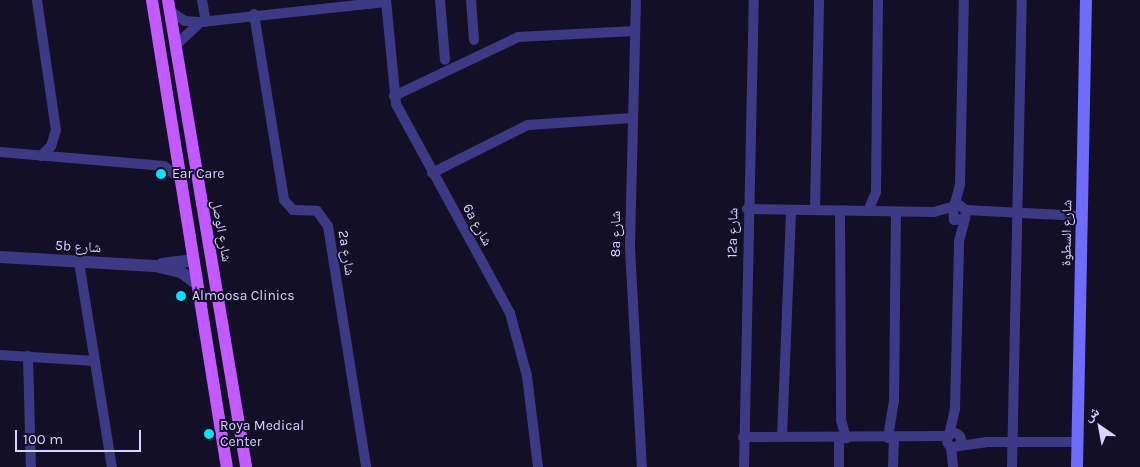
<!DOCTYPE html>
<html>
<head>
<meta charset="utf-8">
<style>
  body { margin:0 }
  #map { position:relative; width:1140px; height:467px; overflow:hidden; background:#130f26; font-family:Karla,"Noto Naskh Arabic",sans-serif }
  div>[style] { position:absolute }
  .minor>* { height:10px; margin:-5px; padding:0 5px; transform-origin:5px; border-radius:5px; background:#3d3a85 }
  .minor>.ring { margin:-5px; padding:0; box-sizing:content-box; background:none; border:10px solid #3d3a85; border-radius:50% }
  .tertiary>* { height:12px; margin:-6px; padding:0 6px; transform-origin:6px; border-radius:6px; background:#3d3a85 }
  .secondary>* { height:12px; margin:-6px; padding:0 6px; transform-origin:6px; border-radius:6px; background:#6f6bff }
  .primary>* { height:12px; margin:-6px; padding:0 6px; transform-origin:6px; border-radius:6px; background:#c25bff }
  .dots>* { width:14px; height:14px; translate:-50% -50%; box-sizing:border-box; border:2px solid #130f26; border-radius:50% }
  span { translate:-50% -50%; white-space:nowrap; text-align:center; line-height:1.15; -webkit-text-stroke:4px #130f26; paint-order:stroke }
  .poi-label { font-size:14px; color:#d9d4ff }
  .left { translate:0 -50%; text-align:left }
  .street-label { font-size:14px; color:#d9d4ff }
  .north { position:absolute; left:1075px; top:402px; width:50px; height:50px; -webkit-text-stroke:4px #130f26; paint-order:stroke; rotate:327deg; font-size:14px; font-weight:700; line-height:20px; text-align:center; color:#d9d4ff }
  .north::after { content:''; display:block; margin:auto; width:18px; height:22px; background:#d9d4ff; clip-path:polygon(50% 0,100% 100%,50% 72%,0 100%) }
  .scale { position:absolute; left:15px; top:430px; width:126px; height:22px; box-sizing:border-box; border:2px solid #d9d4ff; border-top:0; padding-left:6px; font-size:15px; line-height:18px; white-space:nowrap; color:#d9d4ff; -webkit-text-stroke:4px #130f26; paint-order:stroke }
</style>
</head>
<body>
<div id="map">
  <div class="minor">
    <i style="left:37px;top:0;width:131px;rotate:81.7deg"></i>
    <i style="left:56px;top:130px;width:17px;rotate:107deg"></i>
    <i style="left:51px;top:146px;width:14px;rotate:135deg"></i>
    <i style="left:202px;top:0;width:22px;rotate:80deg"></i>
    <i style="left:386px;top:0;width:104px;rotate:84.5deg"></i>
    <i style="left:396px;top:104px;width:238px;rotate:61.4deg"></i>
    <i style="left:510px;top:313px;width:65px;rotate:74.9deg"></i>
    <i style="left:527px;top:376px;width:92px;rotate:83.1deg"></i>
    <i style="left:440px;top:0;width:60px;rotate:85.2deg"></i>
    <i style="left:471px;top:0;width:40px;rotate:85.7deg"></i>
    <i style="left:636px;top:0;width:248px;rotate:91.4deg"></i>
    <i style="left:630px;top:248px;width:219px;rotate:86.9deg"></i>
    <i style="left:170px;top:11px;width:18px;rotate:34deg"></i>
    <i style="left:185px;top:21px;width:16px;rotate:4deg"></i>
    <i style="left:201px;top:22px;width:186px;rotate:-6.2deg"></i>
    <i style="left:254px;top:14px;width:188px;rotate:80.8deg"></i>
    <i style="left:284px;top:200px;width:13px;rotate:48deg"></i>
    <i style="left:293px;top:210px;width:24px;rotate:2deg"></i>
    <i style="left:317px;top:211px;width:19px;rotate:54deg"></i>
    <i style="left:328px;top:226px;width:244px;rotate:81deg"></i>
    <i style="left:176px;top:45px;width:33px;rotate:-43deg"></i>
    <i style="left:394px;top:96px;width:137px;rotate:-25.4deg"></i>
    <i style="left:518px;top:37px;width:117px;rotate:-2.9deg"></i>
    <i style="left:0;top:152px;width:165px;rotate:4.9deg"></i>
    <i style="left:164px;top:166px;width:22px;rotate:39deg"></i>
    <i style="left:432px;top:173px;width:107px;rotate:-26.6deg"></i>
    <i style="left:528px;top:125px;width:104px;rotate:-3.9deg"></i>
    <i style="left:954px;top:207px;width:24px;rotate:-75deg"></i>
    <i style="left:960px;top:184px;width:184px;rotate:-88.8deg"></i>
    <i style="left:747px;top:209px;width:187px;rotate:0.9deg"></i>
    <i style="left:934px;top:212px;width:26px;rotate:-16deg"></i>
    <i style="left:959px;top:205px;width:9px;rotate:36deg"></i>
    <i style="left:966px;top:210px;width:9px;rotate:96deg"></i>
    <i style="left:965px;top:219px;width:11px;rotate:175deg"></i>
    <i style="left:954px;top:220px;width:12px;rotate:-95deg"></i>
    <i style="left:815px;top:210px;width:210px;rotate:-88.9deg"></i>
    <i style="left:966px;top:210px;width:116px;rotate:3deg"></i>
    <i style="left:840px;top:211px;width:209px;rotate:89.7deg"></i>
    <i style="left:841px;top:420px;width:19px;rotate:74deg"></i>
    <i style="left:868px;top:211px;width:21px;rotate:-67deg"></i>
    <i style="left:876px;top:192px;width:192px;rotate:-89.4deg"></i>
    <i style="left:79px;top:262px;width:208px;rotate:80.9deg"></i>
    <i style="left:0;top:355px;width:95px;rotate:3.6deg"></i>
    <i style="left:28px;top:356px;width:111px;rotate:88.5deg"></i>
    <i class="ring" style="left:947px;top:433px;width:4px;height:4px"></i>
    <i style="left:949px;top:435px;width:27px;rotate:-77deg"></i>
    <i style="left:955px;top:409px;width:168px;rotate:-88.6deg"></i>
    <i style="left:959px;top:241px;width:23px;rotate:-75deg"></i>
    <i style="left:743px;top:437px;width:206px;rotate:-0.3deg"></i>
    <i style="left:782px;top:437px;width:227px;rotate:-87.7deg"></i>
    <i style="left:888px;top:438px;width:36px;rotate:-81deg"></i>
    <i style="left:894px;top:402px;width:190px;rotate:-89.4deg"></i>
    <i style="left:959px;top:446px;width:27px;rotate:-8deg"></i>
    <i style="left:986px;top:442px;width:92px"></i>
    <i style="left:951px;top:447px;width:20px;rotate:84deg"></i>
    <i style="left:744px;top:467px;width:467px;rotate:-88.8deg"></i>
    <i style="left:839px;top:467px;width:29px;rotate:-90deg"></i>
    <i style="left:893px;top:467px;width:28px;rotate:-88deg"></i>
    <i style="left:1012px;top:467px;width:467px;rotate:-88.8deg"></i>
  </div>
  <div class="tertiary">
    <i style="left:0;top:257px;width:155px;rotate:3.3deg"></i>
    <i style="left:155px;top:266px;width:27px;rotate:13deg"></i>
    <i style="left:181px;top:272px;width:20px;rotate:37deg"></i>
    <i style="left:162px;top:264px;width:31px;rotate:-7deg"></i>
  </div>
  <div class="secondary">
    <i style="left:1077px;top:467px;width:467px;rotate:-88.9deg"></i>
  </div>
  <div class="primary">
    <i style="left:152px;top:0;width:473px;rotate:80.9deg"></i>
    <i style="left:168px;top:0;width:473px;rotate:80.5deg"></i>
  </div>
  <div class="dots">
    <i style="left:161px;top:174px;background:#00e5ff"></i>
    <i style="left:181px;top:296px;background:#00e5ff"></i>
    <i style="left:209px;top:434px;background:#00e5ff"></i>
  </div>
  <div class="poi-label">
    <span class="left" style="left:172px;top:174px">Ear Care</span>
    <span class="left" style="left:192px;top:296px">Almoosa Clinics</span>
    <span class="left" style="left:220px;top:434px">Roya Medical<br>Center</span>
  </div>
  <div class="street-label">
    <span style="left:477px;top:225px;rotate:61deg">6a شارع</span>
    <span style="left:221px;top:231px;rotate:80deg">شارع الوصل</span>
    <span style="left:733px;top:233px;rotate:-89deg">12a شارع</span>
    <span style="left:1067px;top:233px;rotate:-89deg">شارع السطوة</span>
    <span style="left:616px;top:234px;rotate:-90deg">8a شارع</span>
    <span style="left:78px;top:247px;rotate:3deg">5b شارع</span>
    <span style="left:346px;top:253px;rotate:81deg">2a شارع</span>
  </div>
  <div class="north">ش</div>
  <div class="scale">100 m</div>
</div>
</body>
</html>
